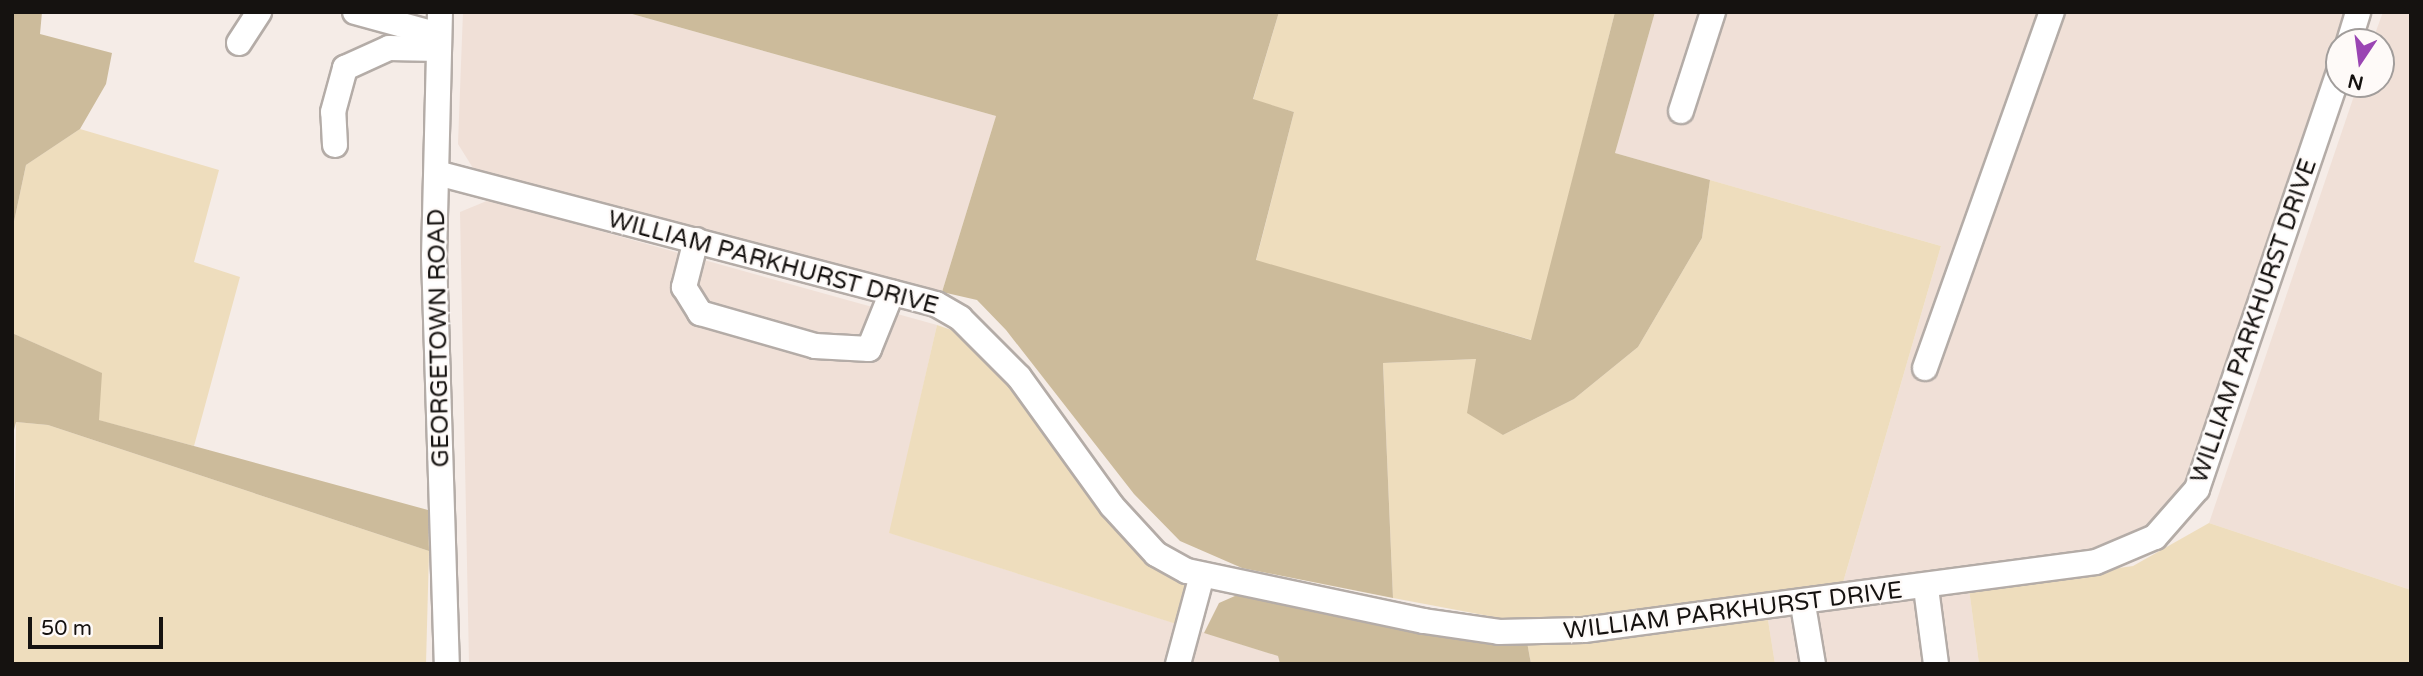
<!DOCTYPE html>
<html>
<head>
<meta charset="utf-8">
<style>
  body { margin:0 }
  #map { position:relative; width:2423px; height:676px; overflow:hidden; background:#f5ece7; font-family:"Varela Round",sans-serif }
  div>[style] { position:absolute }
  .built>* { inset:0; background:#f0e0d7 }
  .green>* { inset:0; background:#eeddbd }
  .forest>* { inset:0; background:#ccbb9b }
  .roads { filter:drop-shadow(2px 0 #b4aca7) drop-shadow(-2px 0 #b4aca7) drop-shadow(0 2px #b4aca7) drop-shadow(0 -2px #b4aca7) }
  .minor>* { height:24px; margin:-12px; padding:0 12px; transform-origin:12px; border-radius:12px; background:#fff }
  span { translate:-50% -50%; white-space:nowrap; text-align:center; line-height:1.15; -webkit-text-stroke:5px #fefaf8; paint-order:stroke }
  .street-label { font-size:24px; color:#151210 }
  .frame { position:absolute; inset:0; border:14px solid #151210; pointer-events:none }
  .north { position:absolute; left:2325px; top:28px; width:70px; height:70px; box-sizing:border-box; background:#fefaf8; border:2px solid #a19d9b; border-radius:50%; rotate:193deg; font-size:19px; font-weight:700; line-height:28px; text-align:center; color:#151210 }
  .north::after { content:''; display:block; margin:auto; width:24px; height:32px; background:#9a45b3; clip-path:polygon(50% 0,100% 100%,50% 72%,0 100%) }
  .scale { position:absolute; left:28px; top:617px; width:135px; height:32px; box-sizing:border-box; border:4px solid #151210; border-top:0; padding-left:9px; font-size:21px; line-height:24px; white-space:nowrap; color:#151210; -webkit-text-stroke:5px #fefaf8; paint-order:stroke }
</style>
</head>
<body>
<div id="map">
  <div class="built">
    <i style="clip-path:polygon(463px 12px,625px 12px,996px 116px,942px 292px,473px 168px,458px 144px)"></i>
    <i style="clip-path:polygon(1655px 12px,2356px 12px,2339px 42px,2339px 62px,2176px 514px,2105px 548px,1842px 586px,1941px 246px,1615px 153px)"></i>
    <i style="clip-path:polygon(2383px 12px,2411px 12px,2411px 590px,2209px 523px,2358px 84px,2381px 84px,2381px 42px,2372px 42px)"></i>
    <i style="clip-path:polygon(489px 200px,937px 325px,890px 533px,1278px 656px,1280px 664px,469px 664px,460px 212px)"></i>
    <i style="clip-path:polygon(1969px 589px,1979px 664px,1775px 664px,1768px 620px)"></i>
  </div>
  <div class="green">
    <i style="clip-path:polygon(1279px 12px,1615px 12px,1532px 340px,1256px 261px,1294px 112px,1253px 100px)"></i>
    <i style="clip-path:polygon(80px 129px,219px 170px,194px 262px,240px 277px,194px 446px,98px 420px,101px 373px,12px 333px,12px 231px,26px 165px)"></i>
    <i style="clip-path:polygon(1710px 180px,1941px 246px,1842px 586px,1537px 625px,1393px 598px,1383px 363px,1477px 359px,1503px 435px,1574px 399px,1638px 347px,1702px 238px)"></i>
    <i style="clip-path:polygon(937px 325px,969px 336px,1003px 362px,1096px 496px,1189px 573px,1189px 628px,889px 533px)"></i>
    <i style="clip-path:polygon(16px 422px,48px 425px,429px 551px,426px 664px,12px 664px)"></i>
    <i style="clip-path:polygon(2209px 523px,2411px 590px,2411px 664px,1979px 664px,1969px 589px,2133px 566px)"></i>
    <i style="clip-path:polygon(1768px 620px,1775px 664px,1531px 664px,1527px 642px)"></i>
  </div>
  <div class="forest">
    <i style="clip-path:polygon(12px 12px,42px 12px,40px 34px,112px 53px,106px 84px,80px 129px,26px 165px,12px 231px)"></i>
    <i style="clip-path:polygon(625px 12px,1279px 12px,1253px 99px,1294px 112px,1256px 260px,1531px 340px,1615px 12px,1655px 12px,1615px 153px,1710px 180px,1702px 238px,1638px 347px,1574px 399px,1503px 435px,1467px 413px,1476px 359px,1383px 363px,1393px 598px,1242px 568px,1180px 541px,1134px 494px,1006px 330px,977px 300px,942px 292px,996px 116px)"></i>
    <i style="clip-path:polygon(12px 333px,102px 373px,99px 420px,428px 510px,429px 551px,48px 425px,16px 422px,12px 438px)"></i>
    <i style="clip-path:polygon(1244px 592px,1527px 642px,1531px 664px,1280px 664px,1278px 656px,1204px 633px,1219px 603px)"></i>
  </div>
  <div class="roads">
    <div class="minor">
      <i style="left:355px;top:12px;width:87px;rotate:15.3deg"></i>
      <i style="left:440px;top:12px;width:244px;rotate:91.4deg"></i>
      <i style="left:434px;top:256px;width:408px;rotate:88.2deg"></i>
      <i style="left:2349px;top:42px;width:31px;rotate:-73deg"></i>
      <i style="left:239px;top:43px;width:37px;rotate:-57deg"></i>
      <i style="left:1681px;top:111px;width:104px;rotate:-72.1deg"></i>
      <i style="left:335px;top:145px;width:33px;rotate:-93deg"></i>
      <i style="left:333px;top:112px;width:46px;rotate:-74.7deg"></i>
      <i style="left:345px;top:68px;width:48px;rotate:-24.4deg"></i>
      <i style="left:389px;top:48px;width:50px;rotate:1.1deg"></i>
      <i style="left:437px;top:173px;width:516px;rotate:14.71deg"></i>
      <i style="left:936px;top:304px;width:28px;rotate:30deg"></i>
      <i style="left:960px;top:318px;width:83px;rotate:45deg"></i>
      <i style="left:1019px;top:377px;width:159px;rotate:54.2deg"></i>
      <i style="left:1112px;top:506px;width:65px;rotate:47.5deg"></i>
      <i style="left:1156px;top:554px;width:35px;rotate:29deg"></i>
      <i style="left:1187px;top:571px;width:242px;rotate:11.9deg"></i>
      <i style="left:1424px;top:621px;width:76px;rotate:8.3deg"></i>
      <i style="left:1499px;top:632px;width:85px;rotate:-1.3deg"></i>
      <i style="left:1584px;top:630px;width:516px;rotate:-7.57deg"></i>
      <i style="left:2096px;top:562px;width:64px;rotate:-23deg"></i>
      <i style="left:2155px;top:537px;width:64px;rotate:-48.8deg"></i>
      <i style="left:2197px;top:489px;width:441px;rotate:-71.2deg"></i>
      <i style="left:696px;top:240px;width:49px;rotate:104.3deg"></i>
      <i style="left:684px;top:287px;width:31px;rotate:58deg"></i>
      <i style="left:700px;top:313px;width:120px;rotate:16deg"></i>
      <i style="left:815px;top:346px;width:54px;rotate:3.2deg"></i>
      <i style="left:869px;top:349px;width:61px;rotate:-68deg"></i>
      <i style="left:1925px;top:368px;width:378px;rotate:-70.4deg"></i>
      <i style="left:1926px;top:588px;width:77px;rotate:82.5deg"></i>
      <i style="left:1803px;top:605px;width:60px;rotate:80.4deg"></i>
      <i style="left:1178px;top:664px;width:92px;rotate:-74.9deg"></i>
    </div>
  </div>
  <div class="street-label">
    <span style="left:773px;top:263px;rotate:15deg">WILLIAM PARKHURST DRIVE</span>
    <span style="left:2254px;top:321px;rotate:-71deg">WILLIAM PARKHURST DRIVE</span>
    <span style="left:439px;top:338px;rotate:-91deg">GEORGETOWN ROAD</span>
    <span style="left:1733px;top:611px;rotate:-7deg">WILLIAM PARKHURST DRIVE</span>
  </div>
  <div class="frame"></div>
  <div class="north">N</div>
  <div class="scale">50 m</div>
</div>
</body>
</html>
